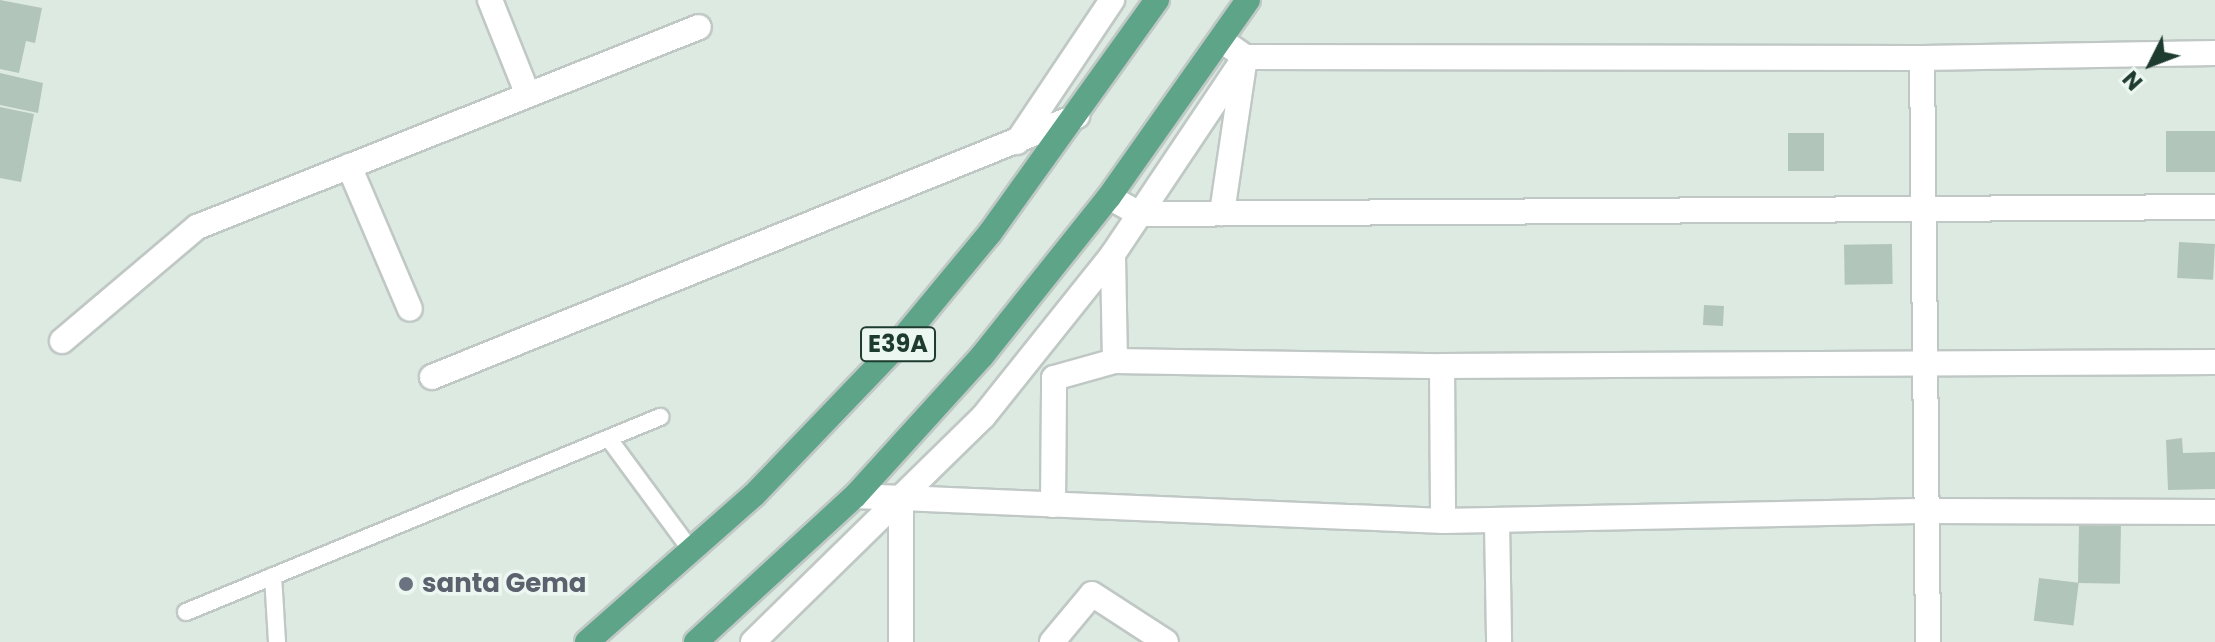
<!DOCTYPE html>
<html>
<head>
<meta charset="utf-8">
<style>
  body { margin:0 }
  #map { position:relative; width:2215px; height:642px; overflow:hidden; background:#ddeae2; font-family:Poppins,sans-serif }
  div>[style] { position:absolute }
  .building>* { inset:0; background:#b2c5bb; transform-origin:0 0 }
  .roads { filter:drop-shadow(2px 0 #c0c8c5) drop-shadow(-2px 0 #c0c8c5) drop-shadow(0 2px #c0c8c5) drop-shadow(0 -2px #c0c8c5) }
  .service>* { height:16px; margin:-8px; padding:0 8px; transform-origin:8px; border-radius:8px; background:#fff }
  .minor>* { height:24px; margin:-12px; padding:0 12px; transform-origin:12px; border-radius:12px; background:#fff }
  .primary>* { height:24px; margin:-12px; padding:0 12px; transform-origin:12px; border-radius:12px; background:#5da489 }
  .dots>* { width:22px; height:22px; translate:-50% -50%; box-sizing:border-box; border:4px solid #edf7f1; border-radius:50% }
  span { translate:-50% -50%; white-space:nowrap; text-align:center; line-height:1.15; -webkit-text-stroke:7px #edf7f1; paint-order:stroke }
  .shield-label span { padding:2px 6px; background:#edf7f1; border:2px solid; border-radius:6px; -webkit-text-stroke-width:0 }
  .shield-label { font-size:24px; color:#1d3b2f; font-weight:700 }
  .worship-label { font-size:26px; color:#5b616d; font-weight:700 }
  .left { translate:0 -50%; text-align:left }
  .north { position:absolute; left:2111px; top:24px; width:80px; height:80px; -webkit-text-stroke:6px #edf7f1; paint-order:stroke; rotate:228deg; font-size:22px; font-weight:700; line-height:32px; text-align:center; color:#1d3b2f }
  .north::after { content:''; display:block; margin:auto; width:28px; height:36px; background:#1d3b2f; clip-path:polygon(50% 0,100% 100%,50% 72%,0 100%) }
</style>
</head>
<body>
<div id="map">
  <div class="building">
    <i style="clip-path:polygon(0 0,42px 8px,35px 43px,26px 41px,19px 73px,0 69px)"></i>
    <i style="clip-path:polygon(0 73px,43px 83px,38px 113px,0 105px)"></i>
    <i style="clip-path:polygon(0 107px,34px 114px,21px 182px,0 178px)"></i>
    <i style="left:2215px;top:131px;width:41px;height:49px;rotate:90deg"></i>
    <i style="left:1788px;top:133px;width:36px;height:38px"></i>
    <i style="left:2179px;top:242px;width:36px;height:36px;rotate:3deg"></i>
    <i style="left:1892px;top:244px;width:40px;height:48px;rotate:89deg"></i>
    <i style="left:1704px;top:305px;width:20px;height:20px;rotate:3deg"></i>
    <i style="clip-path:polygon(2182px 438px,2183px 453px,2215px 452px,2215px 489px,2168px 490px,2166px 440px)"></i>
    <i style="left:2079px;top:524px;width:42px;height:59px;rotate:1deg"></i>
    <i style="left:2039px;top:578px;width:40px;height:43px;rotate:7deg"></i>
  </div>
  <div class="roads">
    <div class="service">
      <i style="left:609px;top:439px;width:142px;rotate:53.6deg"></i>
      <i style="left:273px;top:576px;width:66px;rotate:86.5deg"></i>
      <i style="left:186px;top:612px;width:513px;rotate:-22.36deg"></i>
    </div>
    <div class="minor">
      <i style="left:490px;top:0;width:102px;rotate:68.2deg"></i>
      <i style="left:1221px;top:40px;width:29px;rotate:35deg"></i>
      <i style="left:1245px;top:57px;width:158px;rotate:98.4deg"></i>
      <i style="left:1922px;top:58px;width:584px;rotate:89.41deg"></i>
      <i style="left:1017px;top:142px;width:171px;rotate:-56.2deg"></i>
      <i style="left:349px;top:166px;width:155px;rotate:66.9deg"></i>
      <i style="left:1109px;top:197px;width:35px;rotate:29deg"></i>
      <i style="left:1140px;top:214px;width:1075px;rotate:-0.37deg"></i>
      <i style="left:62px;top:341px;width:177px;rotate:-40.2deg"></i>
      <i style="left:197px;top:227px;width:540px;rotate:-21.72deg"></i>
      <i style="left:1115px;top:361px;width:107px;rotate:-91.1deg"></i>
      <i style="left:1113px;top:254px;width:237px;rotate:-56.2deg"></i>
      <i style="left:1245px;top:57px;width:677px;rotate:0.08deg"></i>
      <i style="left:1922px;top:58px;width:293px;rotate:-1deg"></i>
      <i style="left:1442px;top:366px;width:155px;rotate:89.6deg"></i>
      <i style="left:432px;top:377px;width:696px;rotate:-22.03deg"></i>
      <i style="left:855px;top:496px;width:589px;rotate:2.43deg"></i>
      <i style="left:1443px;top:521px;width:486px;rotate:-1.2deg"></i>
      <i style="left:1929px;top:511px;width:286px;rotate:0.2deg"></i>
      <i style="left:1053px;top:505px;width:127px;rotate:-89.5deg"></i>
      <i style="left:1054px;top:378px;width:63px;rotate:-15.6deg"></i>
      <i style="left:1115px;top:361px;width:327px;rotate:0.9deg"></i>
      <i style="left:1442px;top:366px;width:773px;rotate:-0.3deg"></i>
      <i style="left:1497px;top:522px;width:120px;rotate:89deg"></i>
      <i style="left:753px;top:642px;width:322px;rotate:-44.4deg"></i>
      <i style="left:983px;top:417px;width:208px;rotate:-51.4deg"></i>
      <i style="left:901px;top:642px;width:141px;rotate:-90deg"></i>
      <i style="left:1052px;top:642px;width:62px;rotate:-50.2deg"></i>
      <i style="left:1092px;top:594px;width:88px;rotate:33deg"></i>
    </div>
    <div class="primary">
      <i style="left:587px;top:642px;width:222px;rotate:-41.4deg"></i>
      <i style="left:754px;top:495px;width:202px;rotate:-46.2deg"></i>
      <i style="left:894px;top:349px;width:151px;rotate:-50.4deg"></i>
      <i style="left:990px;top:233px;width:287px;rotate:-54.4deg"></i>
      <i style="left:696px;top:642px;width:216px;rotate:-42.6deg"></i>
      <i style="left:855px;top:496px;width:189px;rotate:-47.8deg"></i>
      <i style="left:982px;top:356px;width:203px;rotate:-51.4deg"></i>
      <i style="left:1109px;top:197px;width:241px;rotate:-54.8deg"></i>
    </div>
  </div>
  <div class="dots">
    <i style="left:406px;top:584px;background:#6b7280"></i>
  </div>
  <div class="shield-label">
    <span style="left:898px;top:344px">E39A</span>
  </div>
  <div class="worship-label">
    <span class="left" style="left:422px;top:584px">santa Gema</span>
  </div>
  <div class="north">N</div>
</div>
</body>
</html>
